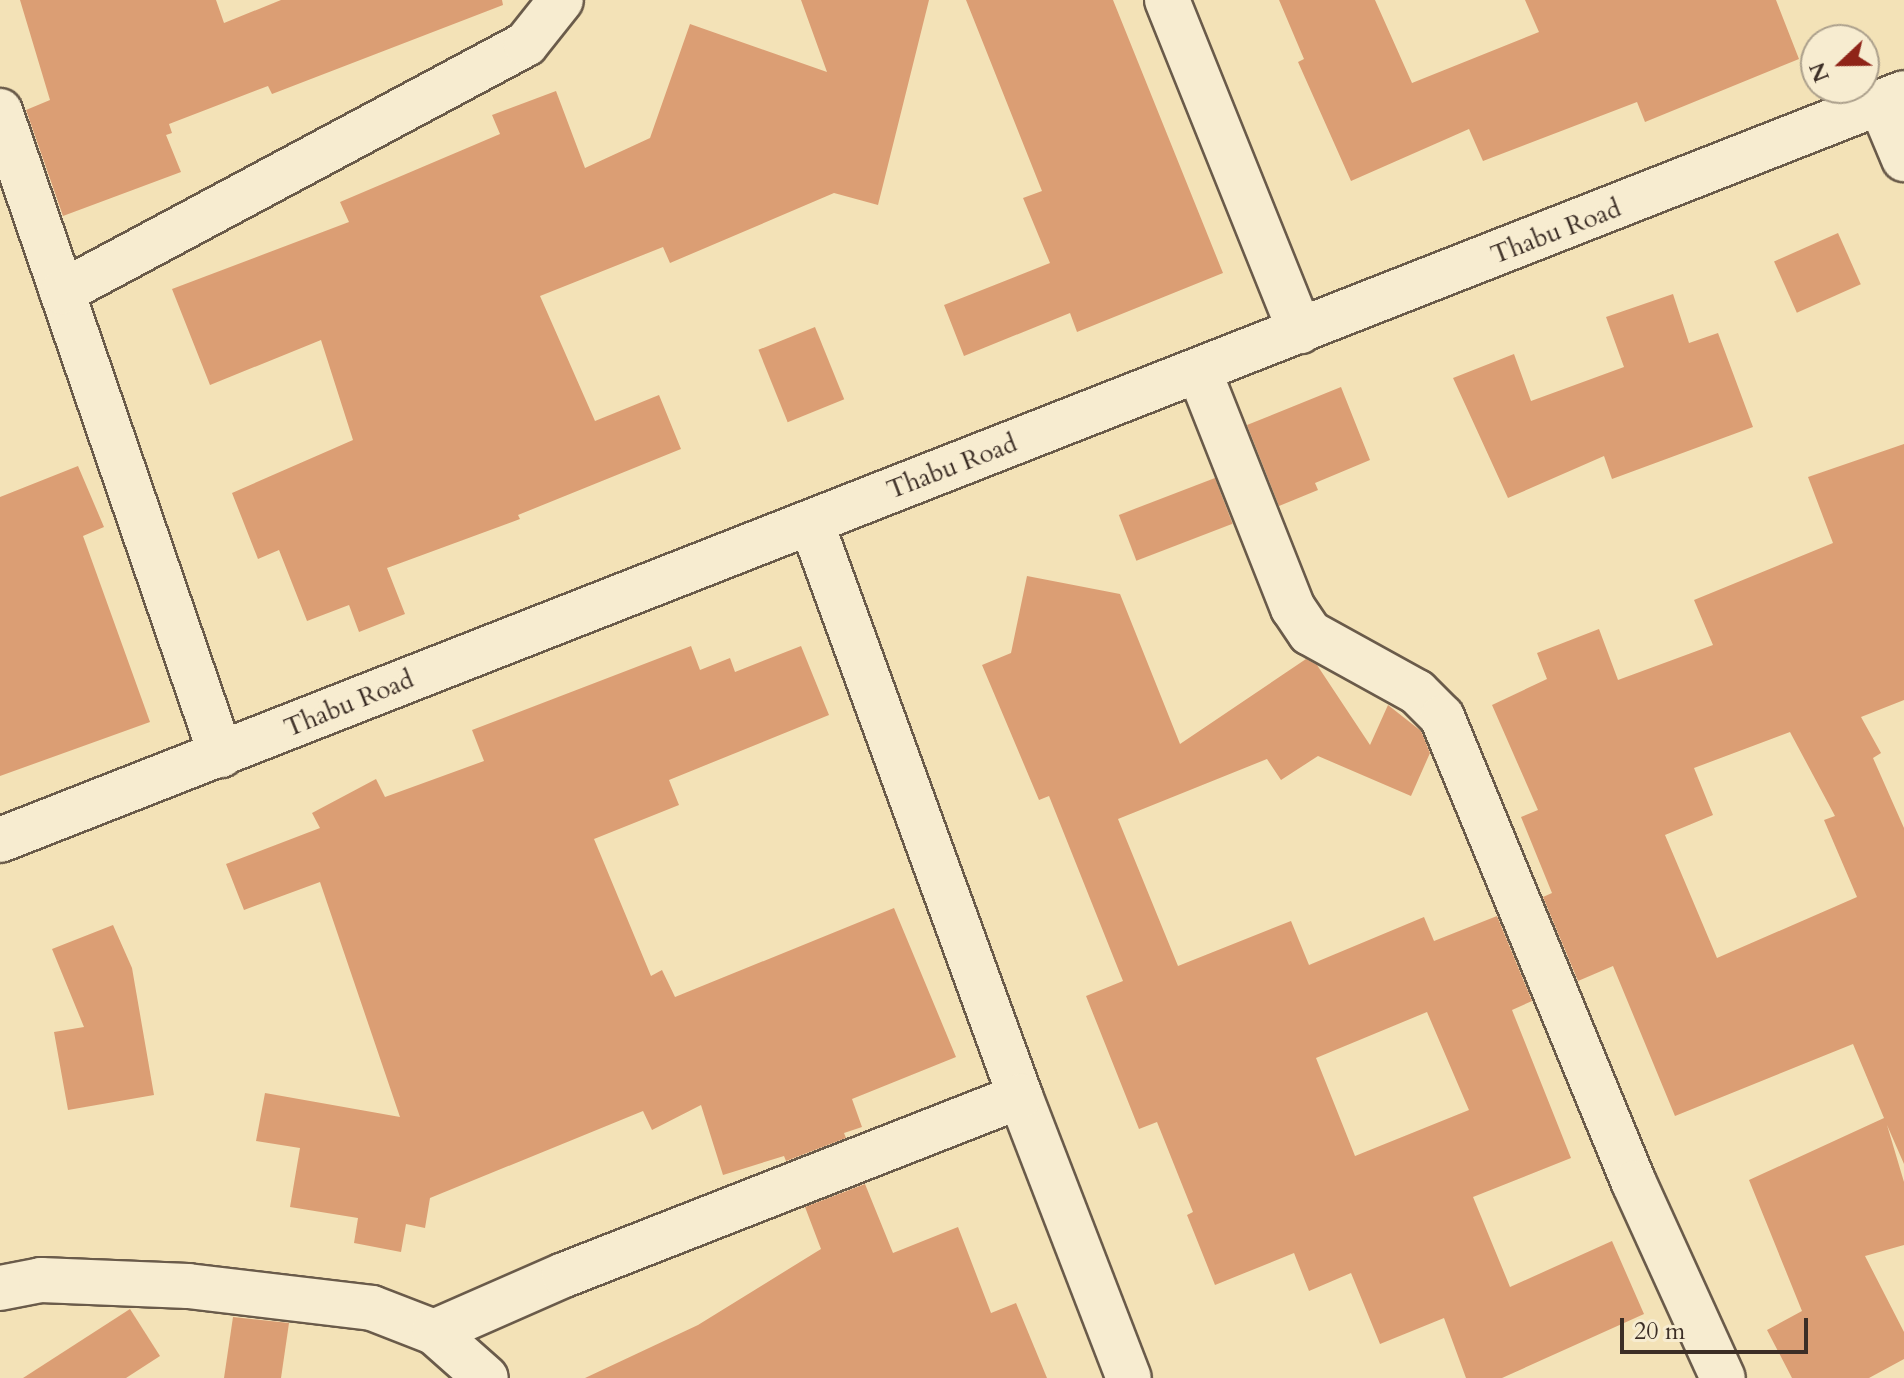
<!DOCTYPE html>
<html>
<head>
<meta charset="utf-8">
<style>
  body { margin:0 }
  #map { position:relative; width:1904px; height:1378px; overflow:hidden; background:#f3e2b7; font-family:Cardo,serif }
  div>[style] { position:absolute }
  .building>* { inset:0; background:#db9e74; transform-origin:0 0 }
  .roads { filter:drop-shadow(2px 0 #6a5b4a) drop-shadow(-2px 0 #6a5b4a) drop-shadow(0 2px #6a5b4a) drop-shadow(0 -2px #6a5b4a) }
  .minor>* { height:44px; margin:-22px; padding:0 22px; transform-origin:22px; border-radius:22px; background:#f7ecd0 }
  span { translate:-50% -50%; white-space:nowrap; text-align:center; line-height:1.15; -webkit-text-stroke:8px #f7ecd0; paint-order:stroke }
  .street-label { font-size:26px; color:#3c2e26 }
  .north { position:absolute; left:1800px; top:24px; width:80px; height:80px; box-sizing:border-box; background:#f7ecd0; border:2px solid #aca08c; border-radius:50%; rotate:248deg; font-size:22px; font-weight:700; line-height:32px; text-align:center; color:#3c2e26 }
  .north::after { content:''; display:block; margin:auto; width:28px; height:36px; background:#8f2418; clip-path:polygon(50% 0,100% 100%,50% 72%,0 100%) }
  .scale { position:absolute; left:1620px; top:1318px; width:188px; height:36px; box-sizing:border-box; border:4px solid #3c2e26; border-top:0; padding-left:10px; font-size:24px; line-height:28px; white-space:nowrap; color:#3c2e26; -webkit-text-stroke:6px #f7ecd0; paint-order:stroke }
</style>
</head>
<body>
<div id="map">
  <div class="building">
    <i style="clip-path:polygon(20px 0,216px 0,224px 23px,281px 0,502px 0,503px 5px,272px 94px,268px 86px,169px 124px,172px 133px,166px 135px,181px 172px,63px 216px,26px 110px,50px 100px)"></i>
    <i style="clip-path:polygon(801px 0,929px 0,878px 205px,834px 193px,670px 263px,663px 247px,540px 296px,595px 421px,659px 395px,681px 449px,518px 515px,520px 519px,387px 568px,405px 614px,359px 632px,349px 605px,307px 621px,279px 550px,258px 559px,232px 493px,353px 440px,321px 340px,210px 385px,172px 289px,349px 222px,340px 202px,500px 134px,492px 115px,556px 91px,585px 168px,650px 138px,690px 24px,827px 72px)"></i>
    <i style="clip-path:polygon(966px 0,1113px 0,1223px 273px,1077px 332px,1070px 313px,964px 356px,944px 305px,1050px 263px,1023px 198px,1042px 191px)"></i>
    <i style="clip-path:polygon(1279px 0,1375px 0,1412px 83px,1539px 32px,1525px 0,1776px 0,1799px 59px,1645px 122px,1637px 102px,1483px 161px,1469px 129px,1351px 181px,1298px 62px,1304px 59px)"></i>
    <i style="left:1838px;top:233px;width:56px;height:70px;rotate:66deg"></i>
    <i style="clip-path:polygon(1673px 294px,1689px 343px,1718px 333px,1753px 427px,1612px 479px,1604px 456px,1508px 498px,1453px 378px,1514px 354px,1531px 401px,1624px 367px,1606px 317px)"></i>
    <i style="left:815px;top:327px;width:78px;height:61px;rotate:68deg"></i>
    <i style="clip-path:polygon(1341px 387px,1370px 460px,1315px 483px,1318px 490px,1279px 506px,1247px 425px)"></i>
    <i style="clip-path:polygon(evenodd,1904px 444px,1904px 700px,1861px 717px,1881px 753px,1873px 758px,1904px 828px,1904px 1164px,1887px 1125px,1904px 1182px,1904px 1245px,1865px 1256px,1904px 1332px,1904px 1359px,1869px 1378px,1792px 1378px,1767px 1330px,1802px 1311px,1749px 1180px,1884px 1118px,1853px 1044px,1675px 1116px,1613px 966px,1578px 981px,1543px 897px,1552px 893px,1521px 817px,1538px 810px,1492px 705px,1547px 679px,1537px 653px,1599px 629px,1618px 680px,1713px 645px,1694px 600px,1833px 543px,1808px 477px,1904px 444px,1790px 732px,1835px 816px,1824px 820px,1857px 897px,1717px 958px,1665px 835px,1713px 815px,1694px 768px,1790px 732px)"></i>
    <i style="clip-path:polygon(78px 466px,104px 527px,83px 536px,150px 722px,0 776px,0 497px)"></i>
    <i style="left:1215px;top:478px;width:49px;height:103px;rotate:69deg"></i>
    <i style="clip-path:polygon(evenodd,1027px 576px,1120px 594px,1180px 744px,1306px 659px,1317px 665px,1370px 745px,1388px 705px,1421px 731px,1430px 753px,1411px 796px,1318px 756px,1281px 780px,1267px 759px,1118px 819px,1178px 966px,1291px 921px,1309px 965px,1424px 917px,1434px 941px,1497px 916px,1532px 1001px,1512px 1010px,1571px 1158px,1473px 1197px,1510px 1287px,1612px 1241px,1644px 1314px,1502px 1378px,1466px 1378px,1444px 1318px,1380px 1344px,1351px 1273px,1309px 1291px,1294px 1253px,1215px 1285px,1187px 1215px,1193px 1212px,1157px 1122px,1139px 1129px,1086px 996px,1123px 981px,1049px 796px,1039px 800px,982px 665px,1011px 653px,1027px 576px,1427px 1012px,1469px 1110px,1355px 1156px,1316px 1058px,1427px 1012px)"></i>
    <i style="clip-path:polygon(691px 646px,700px 670px,730px 658px,735px 672px,801px 646px,829px 715px,669px 780px,679px 805px,594px 839px,651px 976px,662px 970px,675px 997px,894px 908px,956px 1057px,852px 1099px,862px 1127px,844px 1133px,846px 1138px,786px 1161px,784px 1156px,723px 1175px,701px 1105px,652px 1130px,643px 1111px,430px 1198px,425px 1228px,406px 1224px,401px 1252px,354px 1243px,358px 1218px,290px 1207px,300px 1148px,256px 1141px,265px 1093px,400px 1117px,320px 882px,244px 910px,226px 864px,320px 828px,312px 813px,376px 779px,385px 797px,484px 761px,472px 730px)"></i>
    <i style="clip-path:polygon(113px 925px,132px 968px,154px 1095px,68px 1110px,54px 1032px,84px 1027px,52px 949px)"></i>
    <i style="clip-path:polygon(865px 1184px,893px 1253px,958px 1227px,991px 1313px,1016px 1303px,1047px 1378px,585px 1378px,698px 1325px,821px 1249px,805px 1207px)"></i>
    <i style="clip-path:polygon(130px 1309px,160px 1356px,126px 1378px,23px 1378px)"></i>
    <i style="clip-path:polygon(233px 1317px,289px 1323px,281px 1378px,224px 1378px)"></i>
  </div>
  <div class="roads">
    <div class="minor">
      <i style="left:1167px;top:0;width:357px;rotate:68.1deg"></i>
      <i style="left:1880px;top:102px;width:62px;rotate:67.2deg"></i>
      <i style="left:0;top:111px;width:681px;rotate:71.06deg"></i>
      <i style="left:62px;top:292px;width:526px;rotate:-28.12deg"></i>
      <i style="left:526px;top:44px;width:56px;rotate:-51.5deg"></i>
      <i style="left:1199px;top:371px;width:255px;rotate:68.4deg"></i>
      <i style="left:1293px;top:608px;width:30px;rotate:56deg"></i>
      <i style="left:1310px;top:633px;width:122px;rotate:28.9deg"></i>
      <i style="left:1417px;top:692px;width:35px;rotate:45deg"></i>
      <i style="left:1442px;top:717px;width:504px;rotate:67.61deg"></i>
      <i style="left:1634px;top:1183px;width:214px;rotate:65.5deg"></i>
      <i style="left:811px;top:522px;width:611px;rotate:69.99deg"></i>
      <i style="left:1020px;top:1096px;width:302px;rotate:68.9deg"></i>
      <i style="left:0;top:840px;width:2045px;rotate:-21.42deg"></i>
      <i style="left:0;top:1288px;width:42px;rotate:-11deg"></i>
      <i style="left:41px;top:1280px;width:147px;rotate:2.3deg"></i>
      <i style="left:188px;top:1286px;width:185px;rotate:6.8deg"></i>
      <i style="left:372px;top:1308px;width:66px;rotate:21.2deg"></i>
      <i style="left:434px;top:1332px;width:69px;rotate:41.5deg"></i>
      <i style="left:434px;top:1332px;width:142px;rotate:-23.7deg"></i>
      <i style="left:564px;top:1275px;width:490px;rotate:-21.4deg"></i>
    </div>
  </div>
  <div class="street-label">
    <span style="left:1556px;top:232px;rotate:-21deg">Thabu Road</span>
    <span style="left:952px;top:467px;rotate:-21deg">Thabu Road</span>
    <span style="left:349px;top:704px;rotate:-22deg">Thabu Road</span>
  </div>
  <div class="north">N</div>
  <div class="scale">20 m</div>
</div>
</body>
</html>
